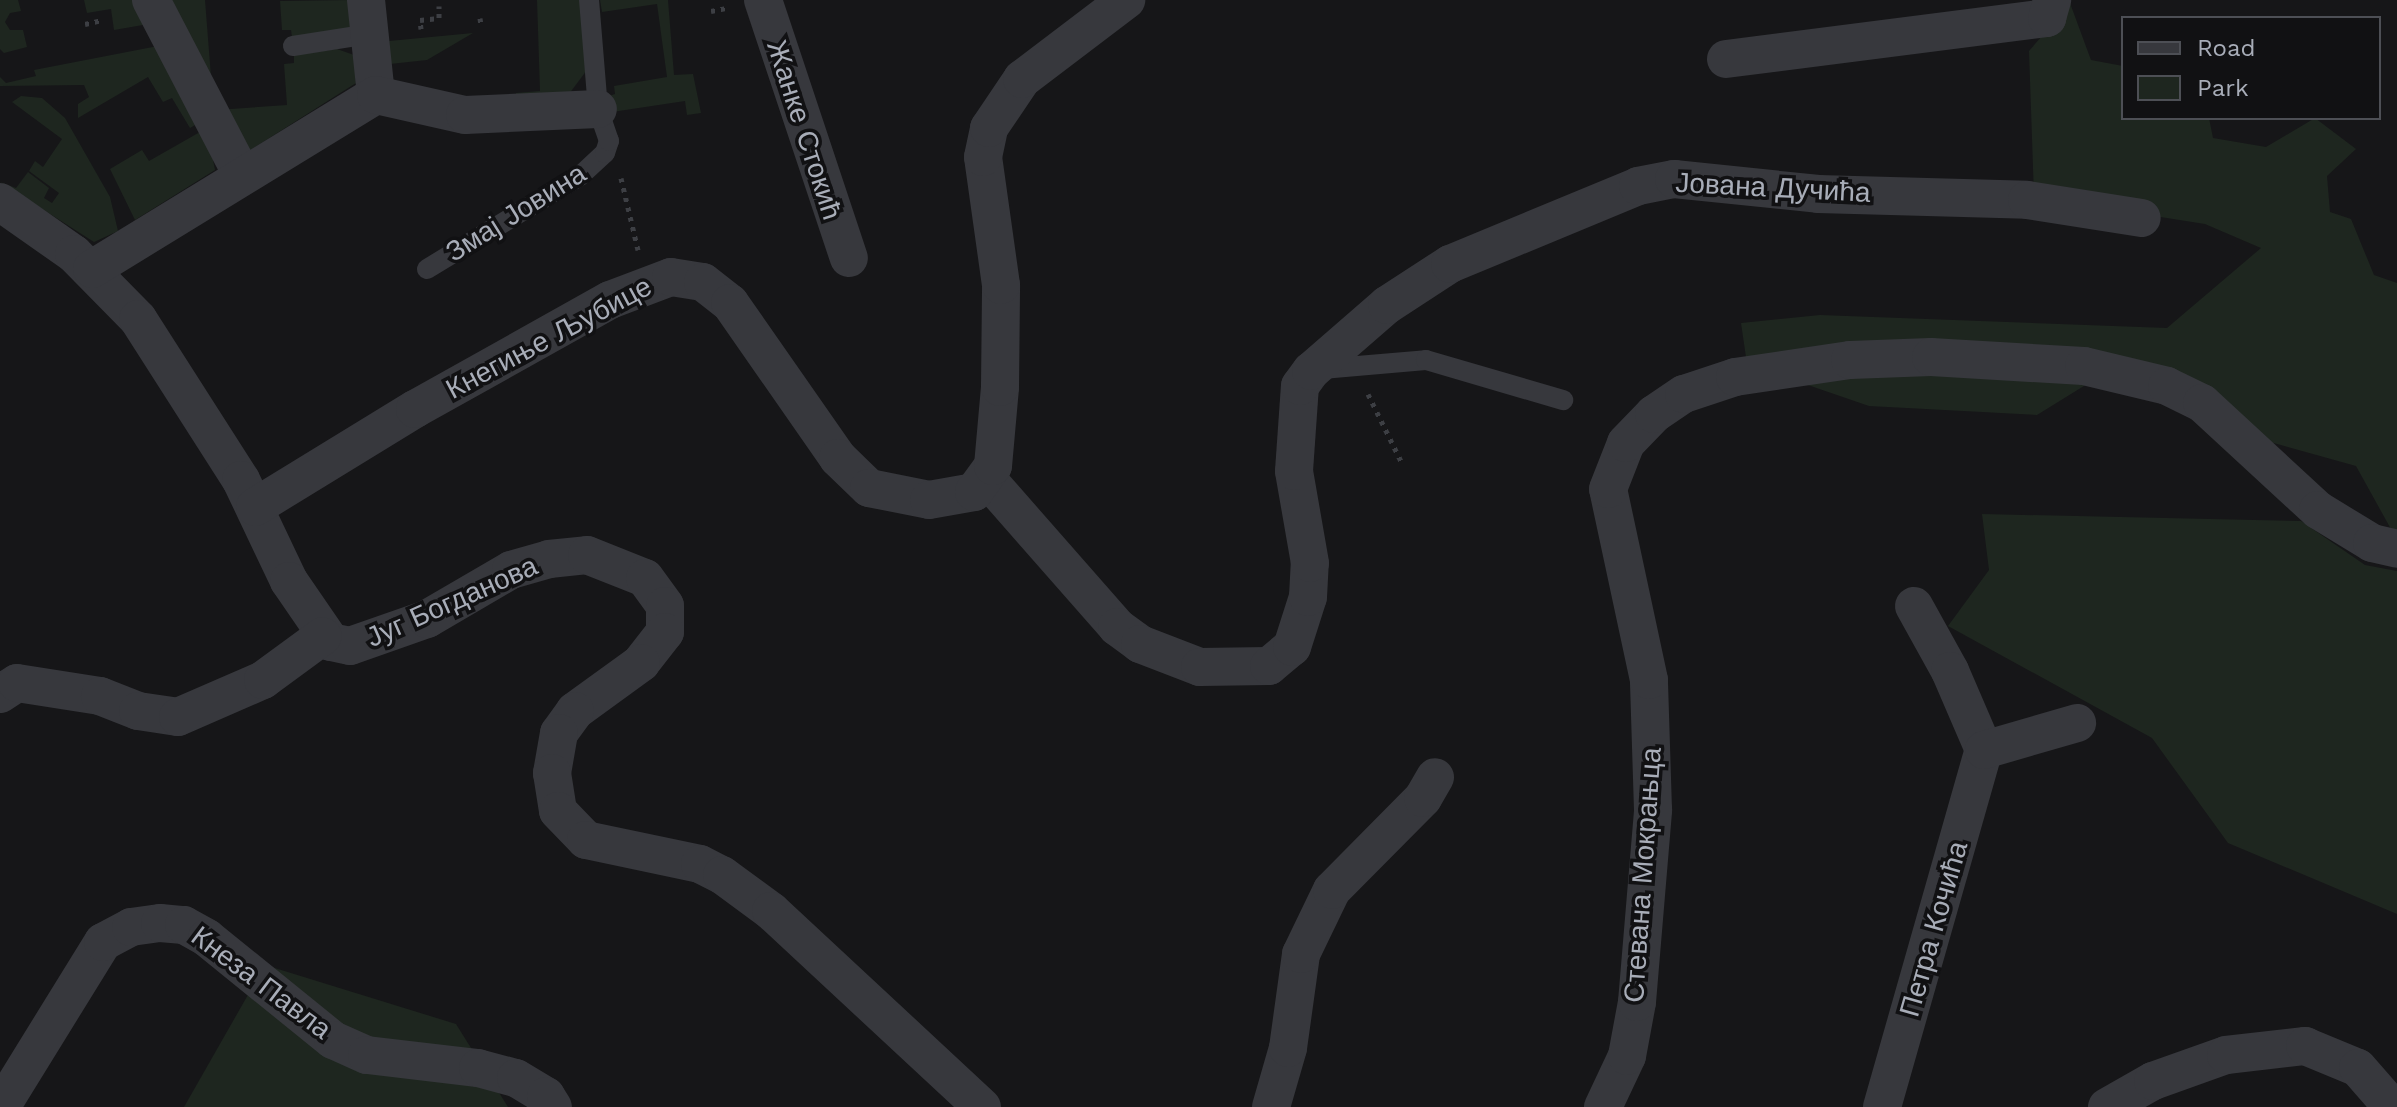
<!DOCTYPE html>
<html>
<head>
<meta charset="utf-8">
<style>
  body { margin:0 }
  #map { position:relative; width:2397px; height:1107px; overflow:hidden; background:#161618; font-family:"Work Sans",sans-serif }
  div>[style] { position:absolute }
  .green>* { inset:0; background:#1e261f }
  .path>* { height:5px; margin-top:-2.5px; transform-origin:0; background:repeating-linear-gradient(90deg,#3d3f44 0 4px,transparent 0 10px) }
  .service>* { height:20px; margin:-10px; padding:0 10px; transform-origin:10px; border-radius:10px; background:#37383d }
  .minor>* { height:38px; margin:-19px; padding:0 19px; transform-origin:19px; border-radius:19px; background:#37383d }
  span { translate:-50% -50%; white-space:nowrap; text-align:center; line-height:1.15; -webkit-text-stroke:7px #111113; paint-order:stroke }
  .street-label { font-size:28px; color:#a8adb8 }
  .legend { position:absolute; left:2121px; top:16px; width:260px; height:104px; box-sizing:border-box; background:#111113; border:2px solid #4d4f55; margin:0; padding:10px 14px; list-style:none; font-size:24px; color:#a8adb8 }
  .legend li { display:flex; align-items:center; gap:16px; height:40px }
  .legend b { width:40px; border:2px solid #4d4f55 }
</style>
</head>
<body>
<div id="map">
  <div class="green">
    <i style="clip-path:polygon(0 0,18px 0,21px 11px,10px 13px,5px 22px,10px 30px,23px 30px,27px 47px,4px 53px,0 49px)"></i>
    <i style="clip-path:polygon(84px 0,139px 0,143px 25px,114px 30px,111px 9px,87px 13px)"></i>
    <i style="clip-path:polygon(161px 0,205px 0,213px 102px)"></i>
    <i style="clip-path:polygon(353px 0,355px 28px,292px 37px,291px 30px,282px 30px,280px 1px)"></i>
    <i style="clip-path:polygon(537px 0,580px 0,587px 70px,569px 94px,516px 101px,516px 93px,540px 91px)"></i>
    <i style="clip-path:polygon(600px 0,668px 0,674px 75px,693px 74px,701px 113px,687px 115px,685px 101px,612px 112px,609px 96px,615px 94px,614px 86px,667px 77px,657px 4px,602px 12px)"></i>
    <i style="clip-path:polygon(2070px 3px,2091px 60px,2123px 66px,2123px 118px,2209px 118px,2213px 138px,2266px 147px,2315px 118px,2356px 149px,2327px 176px,2330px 212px,2351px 219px,2374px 275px,2397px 283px,2397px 540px,2356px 466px,2252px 437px,2113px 368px,2037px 415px,1869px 406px,1747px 364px,1741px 323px,1820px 315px,2167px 328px,2261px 248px,2205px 224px,2034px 197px,2029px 51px)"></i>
    <i style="clip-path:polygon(473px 33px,427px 60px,390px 64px,389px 41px)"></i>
    <i style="clip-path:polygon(158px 46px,204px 120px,190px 128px,172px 98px,163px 102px,148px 77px,78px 118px,78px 104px,89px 97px,84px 85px,0 86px,0 77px,6px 83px,36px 76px,34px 70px)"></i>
    <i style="clip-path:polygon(337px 49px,354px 55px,356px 83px,249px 151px,217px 110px,287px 105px,284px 64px,294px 63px,294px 55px)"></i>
    <i style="clip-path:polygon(21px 96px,42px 98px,65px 118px,110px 197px,118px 231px,94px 242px,0 182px,16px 188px,28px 172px,49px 188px,44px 198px,52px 203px,59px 193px,29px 171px,35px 161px,43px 167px,62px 139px,12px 102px)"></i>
    <i style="clip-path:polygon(207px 128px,215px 170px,135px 220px,110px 169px,142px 150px,149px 161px)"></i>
    <i style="clip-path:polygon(1982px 514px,2301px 521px,2365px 565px,2397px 571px,2397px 914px,2228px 843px,2152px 738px,1948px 626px,1989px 570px)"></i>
    <i style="clip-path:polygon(265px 965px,456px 1024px,508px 1107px,184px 1107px)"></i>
  </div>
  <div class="path">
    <i style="left:711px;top:11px;width:15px;rotate:-11deg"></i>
    <i style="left:480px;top:18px;width:7px;rotate:82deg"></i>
    <i style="left:85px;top:24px;width:17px;rotate:-13deg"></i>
    <i style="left:421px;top:29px;width:9px;rotate:-96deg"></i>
    <i style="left:420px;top:20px;width:19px;rotate:-6deg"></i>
    <i style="left:439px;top:18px;width:12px;rotate:-90deg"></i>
    <i style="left:621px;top:178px;width:74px;rotate:76.7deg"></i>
    <i style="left:1368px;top:394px;width:79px;rotate:63.8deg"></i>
  </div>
  <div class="service">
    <i style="left:293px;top:46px;width:78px;rotate:-8.9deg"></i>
    <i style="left:427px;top:269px;width:179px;rotate:-31.3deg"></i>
    <i style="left:580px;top:176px;width:34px;rotate:-43deg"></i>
    <i style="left:605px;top:153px;width:13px;rotate:-72deg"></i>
    <i style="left:609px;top:141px;width:34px;rotate:-109deg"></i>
    <i style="left:598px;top:109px;width:109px;rotate:-94.7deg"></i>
    <i style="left:1322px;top:369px;width:104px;rotate:-4.9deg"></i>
    <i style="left:1426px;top:360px;width:143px;rotate:16.3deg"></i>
  </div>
  <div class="minor">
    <i style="left:151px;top:0;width:197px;rotate:62.5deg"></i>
    <i style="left:366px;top:0;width:96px;rotate:84deg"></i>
    <i style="left:763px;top:0;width:272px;rotate:71.6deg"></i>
    <i style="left:1726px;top:59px;width:324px;rotate:-7.3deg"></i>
    <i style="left:2047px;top:18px;width:19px;rotate:-74deg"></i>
    <i style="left:0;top:202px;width:90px;rotate:35.1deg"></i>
    <i style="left:74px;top:254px;width:91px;rotate:45.4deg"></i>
    <i style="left:138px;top:319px;width:191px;rotate:57.4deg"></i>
    <i style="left:241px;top:480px;width:112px;rotate:64.6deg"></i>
    <i style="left:289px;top:581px;width:74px;rotate:55.5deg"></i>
    <i style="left:331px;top:642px;width:19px;rotate:12deg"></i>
    <i style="left:350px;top:646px;width:82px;rotate:-19.3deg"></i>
    <i style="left:427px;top:619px;width:97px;rotate:-30.3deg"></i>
    <i style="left:511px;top:570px;width:40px;rotate:-16deg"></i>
    <i style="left:549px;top:559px;width:38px;rotate:-6deg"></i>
    <i style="left:587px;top:555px;width:62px;rotate:21.6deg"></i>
    <i style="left:645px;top:578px;width:34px;rotate:54deg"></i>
    <i style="left:665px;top:606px;width:26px;rotate:90deg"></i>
    <i style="left:665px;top:632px;width:39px;rotate:128deg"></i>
    <i style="left:641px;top:663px;width:82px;rotate:144deg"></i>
    <i style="left:575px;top:711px;width:27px;rotate:126deg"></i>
    <i style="left:559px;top:733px;width:41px;rotate:99.9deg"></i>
    <i style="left:552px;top:773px;width:38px;rotate:81deg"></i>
    <i style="left:558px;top:811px;width:40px;rotate:46deg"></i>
    <i style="left:586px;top:840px;width:116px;rotate:11.9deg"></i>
    <i style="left:700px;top:864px;width:25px;rotate:27deg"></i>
    <i style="left:722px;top:875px;width:61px;rotate:36.3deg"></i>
    <i style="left:771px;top:911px;width:288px;rotate:42.9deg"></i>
    <i style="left:92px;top:269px;width:333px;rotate:-31.5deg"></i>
    <i style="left:376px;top:95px;width:91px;rotate:12.7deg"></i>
    <i style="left:465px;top:115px;width:133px;rotate:-2.6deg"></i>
    <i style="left:988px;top:480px;width:196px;rotate:48.7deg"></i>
    <i style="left:1117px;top:627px;width:29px;rotate:36deg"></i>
    <i style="left:1140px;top:644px;width:64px;rotate:21deg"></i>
    <i style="left:1200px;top:667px;width:69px;rotate:-0.8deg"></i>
    <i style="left:1269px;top:666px;width:30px;rotate:-40deg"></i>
    <i style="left:1292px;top:647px;width:52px;rotate:-72.3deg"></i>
    <i style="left:1308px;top:597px;width:34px;rotate:-87deg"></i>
    <i style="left:1310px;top:563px;width:93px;rotate:-99.9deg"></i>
    <i style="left:1294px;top:471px;width:85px;rotate:-86deg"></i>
    <i style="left:1300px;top:386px;width:19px;rotate:-54deg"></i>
    <i style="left:1311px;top:371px;width:101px;rotate:-41deg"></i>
    <i style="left:1387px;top:305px;width:75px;rotate:-33.1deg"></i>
    <i style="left:1450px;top:264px;width:204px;rotate:-22.5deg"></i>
    <i style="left:1638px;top:186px;width:37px;rotate:-11deg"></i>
    <i style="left:1674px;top:179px;width:145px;rotate:5.9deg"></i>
    <i style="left:1818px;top:194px;width:209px;rotate:1.6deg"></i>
    <i style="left:2027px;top:200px;width:116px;rotate:8.9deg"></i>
    <i style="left:255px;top:507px;width:188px;rotate:-31.5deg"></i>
    <i style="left:415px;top:409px;width:223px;rotate:-29.2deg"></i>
    <i style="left:610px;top:300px;width:65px;rotate:-20.7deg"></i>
    <i style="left:671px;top:277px;width:32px;rotate:9deg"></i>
    <i style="left:703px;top:282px;width:34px;rotate:38deg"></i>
    <i style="left:730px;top:303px;width:189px;rotate:55.1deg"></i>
    <i style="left:838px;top:458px;width:43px;rotate:44.1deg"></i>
    <i style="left:869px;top:488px;width:61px;rotate:11.3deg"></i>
    <i style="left:929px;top:500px;width:46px;rotate:-10.1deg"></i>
    <i style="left:974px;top:492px;width:32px;rotate:-54deg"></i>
    <i style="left:993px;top:466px;width:79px;rotate:-84.9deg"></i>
    <i style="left:1000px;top:387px;width:102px;rotate:-89.4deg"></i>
    <i style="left:1001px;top:285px;width:129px;rotate:-98deg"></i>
    <i style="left:983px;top:157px;width:30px;rotate:-78deg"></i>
    <i style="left:989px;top:128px;width:59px;rotate:-56deg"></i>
    <i style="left:1022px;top:79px;width:131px;rotate:-37.2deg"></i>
    <i style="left:1914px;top:606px;width:74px;rotate:61deg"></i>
    <i style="left:1950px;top:671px;width:86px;rotate:66.7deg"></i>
    <i style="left:0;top:694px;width:20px;rotate:-33deg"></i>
    <i style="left:17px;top:683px;width:84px;rotate:8.9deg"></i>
    <i style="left:100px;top:696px;width:41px;rotate:21.5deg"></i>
    <i style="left:138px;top:711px;width:40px;rotate:8.5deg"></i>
    <i style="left:178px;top:717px;width:93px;rotate:-23.5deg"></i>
    <i style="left:263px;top:680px;width:74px;rotate:-36.3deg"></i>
    <i style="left:1px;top:1107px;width:194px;rotate:-58.3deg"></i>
    <i style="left:103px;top:942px;width:32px;rotate:-28deg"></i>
    <i style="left:131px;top:927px;width:29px;rotate:-8deg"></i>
    <i style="left:160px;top:923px;width:24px;rotate:5deg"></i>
    <i style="left:184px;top:925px;width:26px;rotate:29deg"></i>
    <i style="left:207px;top:938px;width:162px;rotate:39deg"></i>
    <i style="left:333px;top:1040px;width:37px;rotate:24deg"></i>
    <i style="left:367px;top:1055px;width:112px;rotate:6.7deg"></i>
    <i style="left:478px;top:1068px;width:39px;rotate:15deg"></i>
    <i style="left:516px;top:1078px;width:35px;rotate:31deg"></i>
    <i style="left:546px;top:1096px;width:13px;rotate:58deg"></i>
    <i style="left:1271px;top:1107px;width:61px;rotate:-73.9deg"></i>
    <i style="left:1288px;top:1048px;width:95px;rotate:-82.1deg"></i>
    <i style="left:1301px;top:954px;width:71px;rotate:-64.2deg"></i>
    <i style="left:1332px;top:890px;width:129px;rotate:-45.3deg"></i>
    <i style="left:1423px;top:798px;width:24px;rotate:-60deg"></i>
    <i style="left:1603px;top:1107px;width:56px;rotate:-64.8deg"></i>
    <i style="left:1627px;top:1056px;width:55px;rotate:-79.5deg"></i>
    <i style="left:1637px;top:1002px;width:193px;rotate:-85.2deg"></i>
    <i style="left:1653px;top:810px;width:130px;rotate:-91.8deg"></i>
    <i style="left:1649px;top:680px;width:195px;rotate:-102.1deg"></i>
    <i style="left:1608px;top:489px;width:49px;rotate:-68.6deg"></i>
    <i style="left:1626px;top:443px;width:40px;rotate:-46deg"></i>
    <i style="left:1654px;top:414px;width:36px;rotate:-34deg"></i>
    <i style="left:1684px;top:394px;width:54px;rotate:-18.4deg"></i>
    <i style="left:1735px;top:377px;width:116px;rotate:-8.4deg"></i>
    <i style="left:1850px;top:360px;width:81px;rotate:-2.1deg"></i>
    <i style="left:1931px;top:357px;width:153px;rotate:3.4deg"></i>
    <i style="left:2084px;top:366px;width:85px;rotate:13.5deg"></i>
    <i style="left:2167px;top:386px;width:39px;rotate:26deg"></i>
    <i style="left:2202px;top:403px;width:158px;rotate:42.7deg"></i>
    <i style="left:2318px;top:510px;width:63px;rotate:31.4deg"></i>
    <i style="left:2372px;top:543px;width:26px;rotate:13deg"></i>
    <i style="left:1882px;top:1107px;width:371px;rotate:-74.1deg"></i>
    <i style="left:1984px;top:750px;width:97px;rotate:-16.2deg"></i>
    <i style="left:2107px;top:1107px;width:53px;rotate:-29.5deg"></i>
    <i style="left:2153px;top:1081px;width:77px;rotate:-19.6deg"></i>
    <i style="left:2226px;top:1055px;width:80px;rotate:-6.5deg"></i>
    <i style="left:2305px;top:1046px;width:57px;rotate:22.5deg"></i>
    <i style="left:2358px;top:1068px;width:52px;rotate:48.9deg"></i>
  </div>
  <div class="street-label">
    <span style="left:804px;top:130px;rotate:72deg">Жанке Стокић</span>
    <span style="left:1773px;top:188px;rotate:3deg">Јована Дучића</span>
    <span style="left:516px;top:213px;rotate:-32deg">Змај Јовина</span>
    <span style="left:549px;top:338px;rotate:-28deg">Кнегиње Љубице</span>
    <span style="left:452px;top:602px;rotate:-24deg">Југ Богданова</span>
    <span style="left:1643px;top:875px;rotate:-86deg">Стевана Мокрањца</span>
    <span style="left:1934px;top:929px;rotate:-74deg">Петра Кочића</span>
    <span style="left:261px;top:983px;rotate:37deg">Кнеза Павла</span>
  </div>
  <ul class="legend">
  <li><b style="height:10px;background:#37383d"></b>Road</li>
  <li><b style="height:22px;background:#1e261f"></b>Park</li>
  </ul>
</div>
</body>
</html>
